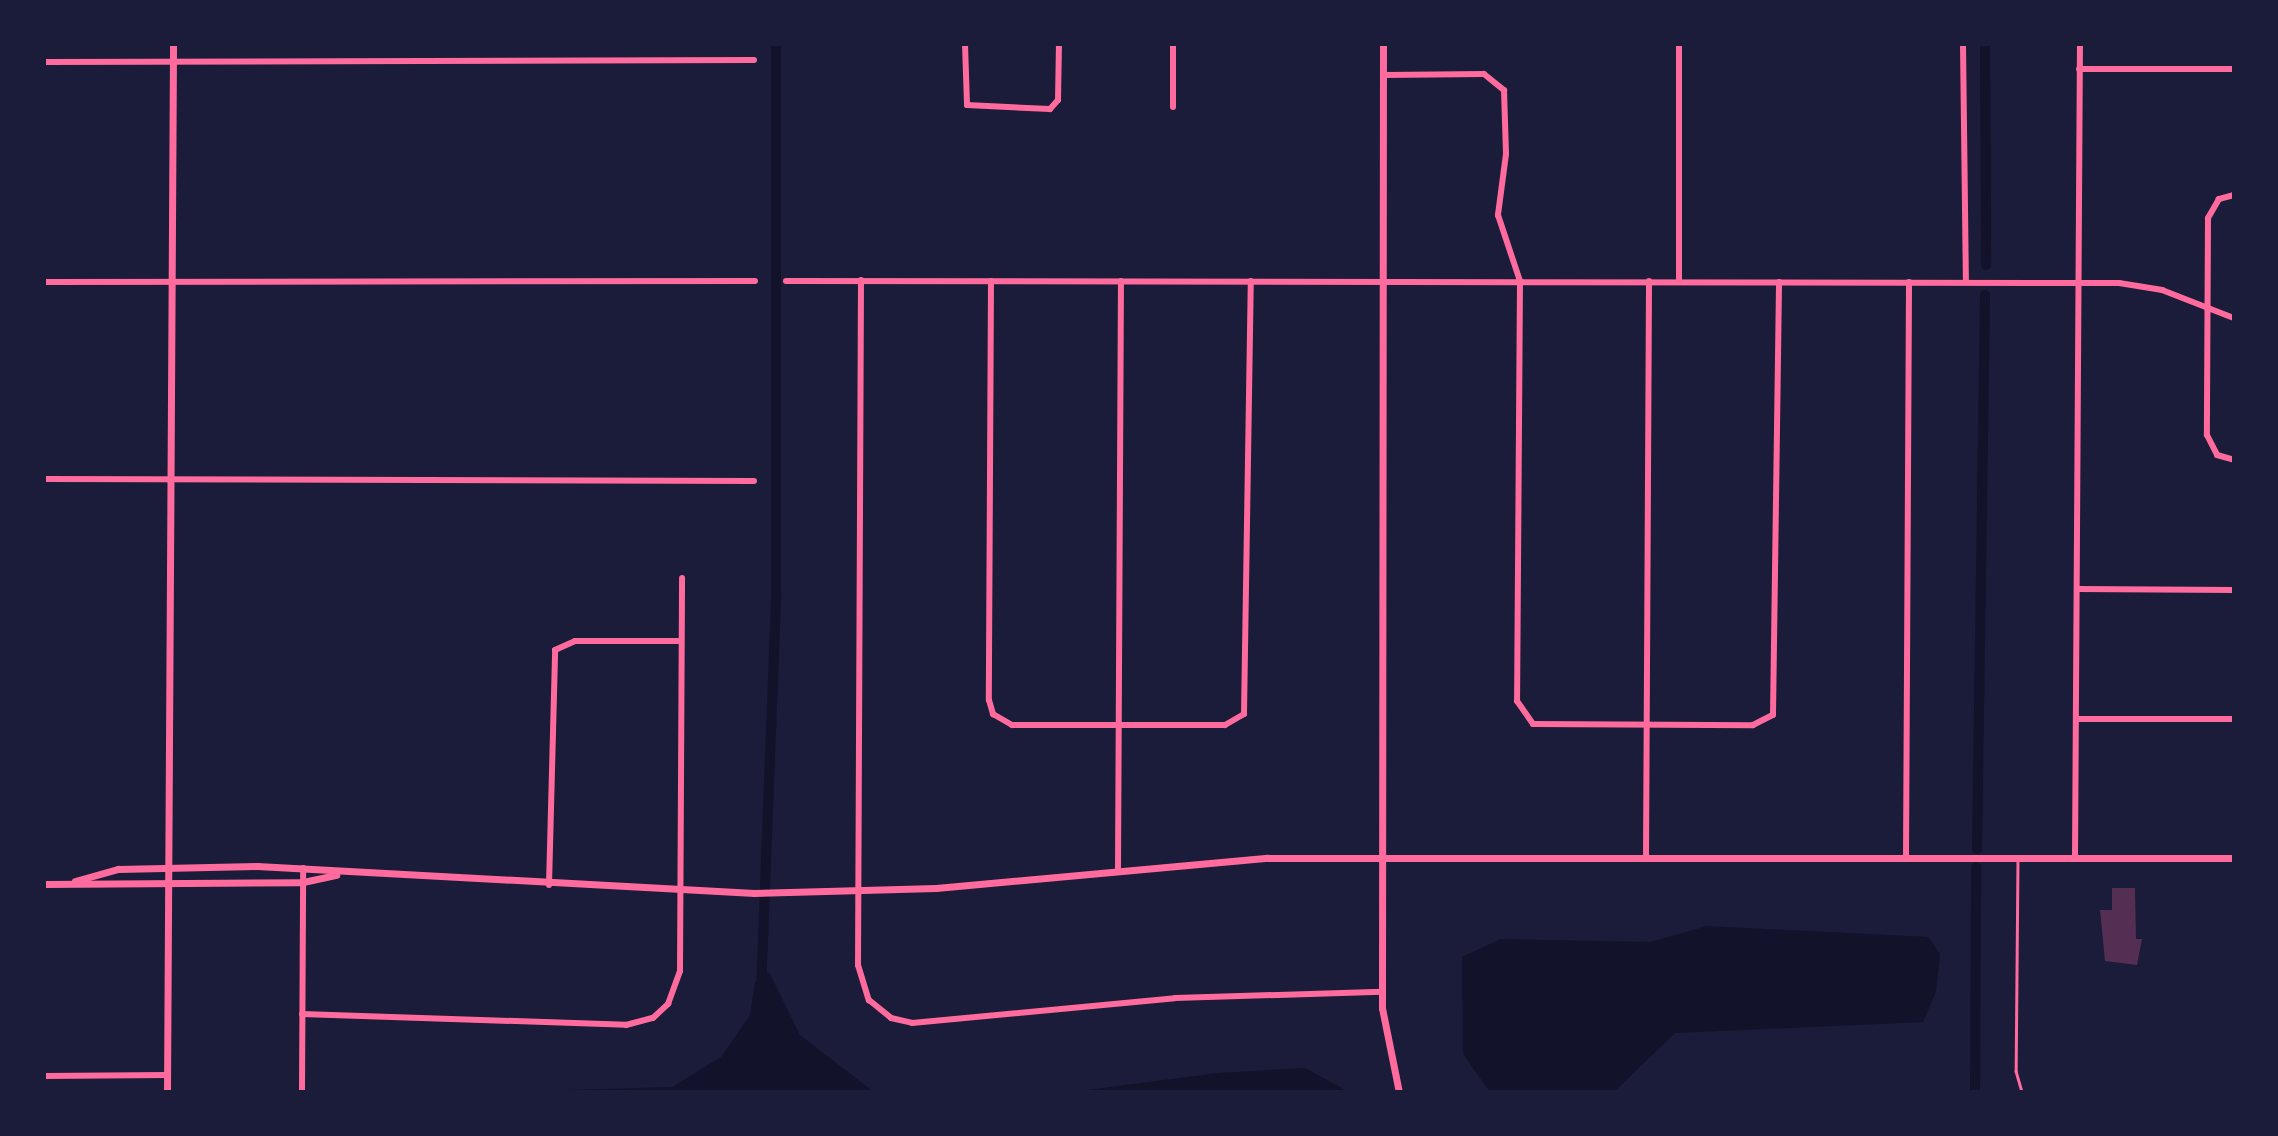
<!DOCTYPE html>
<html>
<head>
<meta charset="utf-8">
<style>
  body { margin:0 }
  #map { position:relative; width:2278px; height:1136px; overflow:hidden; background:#1b1b3a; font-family:Merriweather,serif }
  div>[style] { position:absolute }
  .water>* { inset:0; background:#12122b }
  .canal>* { height:10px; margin:-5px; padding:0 5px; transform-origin:5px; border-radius:5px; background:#12122b }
  .building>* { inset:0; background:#542f53 }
  .service>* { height:2.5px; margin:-1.25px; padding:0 1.25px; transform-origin:1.25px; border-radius:1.25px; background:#ff6b9d }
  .minor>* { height:6px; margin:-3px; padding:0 3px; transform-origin:3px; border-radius:3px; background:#ff6b9d }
  .tertiary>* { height:7px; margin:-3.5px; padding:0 3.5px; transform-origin:3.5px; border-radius:3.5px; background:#ff6b9d }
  span { translate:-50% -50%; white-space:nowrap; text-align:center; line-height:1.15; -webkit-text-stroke:5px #1b1b3a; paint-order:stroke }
  .frame { position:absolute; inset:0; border:46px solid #1b1b3a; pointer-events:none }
</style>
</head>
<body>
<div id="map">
  <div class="water">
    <i style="clip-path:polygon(1707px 926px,1928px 937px,1940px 954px,1936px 992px,1923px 1022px,1675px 1033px,1614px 1092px,1490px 1092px,1463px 1054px,1462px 957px,1501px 939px,1651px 942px)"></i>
    <i style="clip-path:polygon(769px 972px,800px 1035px,874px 1092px,503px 1092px,672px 1087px,721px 1057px,750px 1015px,755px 982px)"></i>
    <i style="clip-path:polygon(1305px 1068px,1349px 1092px,1072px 1092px,1218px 1073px)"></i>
  </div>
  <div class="canal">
    <i style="left:1985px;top:44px;width:221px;rotate:89.7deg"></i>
    <i style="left:1977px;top:849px;width:554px;rotate:-89.17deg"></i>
    <i style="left:761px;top:992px;width:399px;rotate:-87.8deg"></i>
    <i style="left:776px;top:593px;width:549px;rotate:-90deg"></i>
    <i style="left:1975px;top:1092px;width:225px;rotate:-89.7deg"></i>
  </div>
  <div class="building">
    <i style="clip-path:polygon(2112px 888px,2135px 888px,2136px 939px,2142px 939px,2137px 965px,2105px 961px,2100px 910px,2112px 910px)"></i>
  </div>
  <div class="service">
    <i style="left:2018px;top:859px;width:212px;rotate:90.5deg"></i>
    <i style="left:2016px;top:1071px;width:22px;rotate:74deg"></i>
  </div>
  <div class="minor">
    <i style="left:965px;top:44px;width:61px;rotate:88.1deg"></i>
    <i style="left:967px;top:105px;width:83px;rotate:2.8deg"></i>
    <i style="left:1050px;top:109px;width:12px;rotate:-48deg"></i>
    <i style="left:1058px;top:100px;width:56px;rotate:-89deg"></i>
    <i style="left:1679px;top:44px;width:237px;rotate:90deg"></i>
    <i style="left:1963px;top:44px;width:238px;rotate:89.3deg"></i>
    <i style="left:44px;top:62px;width:710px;rotate:-0.16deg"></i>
    <i style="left:2079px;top:69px;width:155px"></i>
    <i style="left:1384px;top:75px;width:100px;rotate:-0.6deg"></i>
    <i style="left:1484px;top:74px;width:26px;rotate:39deg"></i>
    <i style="left:1504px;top:90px;width:64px;rotate:88.2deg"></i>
    <i style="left:1506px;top:154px;width:62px;rotate:97.5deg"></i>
    <i style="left:1498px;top:215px;width:70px;rotate:71.6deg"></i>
    <i style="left:1520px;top:281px;width:420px;rotate:90.4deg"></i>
    <i style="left:1517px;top:701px;width:28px;rotate:55deg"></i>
    <i style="left:1533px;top:724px;width:220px;rotate:0.3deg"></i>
    <i style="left:1753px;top:725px;width:22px;rotate:-27deg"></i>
    <i style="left:1773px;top:715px;width:433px;rotate:-89.2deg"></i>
    <i style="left:1173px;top:107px;width:63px;rotate:-90deg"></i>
    <i style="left:2234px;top:195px;width:16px;rotate:165deg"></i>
    <i style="left:2219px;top:199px;width:22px;rotate:120deg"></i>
    <i style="left:2208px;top:218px;width:217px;rotate:90.3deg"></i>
    <i style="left:2207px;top:435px;width:22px;rotate:63deg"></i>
    <i style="left:2217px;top:455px;width:18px;rotate:16deg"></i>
    <i style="left:861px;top:280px;width:685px;rotate:90.25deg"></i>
    <i style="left:858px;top:965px;width:37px;rotate:73deg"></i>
    <i style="left:869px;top:1000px;width:28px;rotate:39deg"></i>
    <i style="left:891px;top:1018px;width:22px;rotate:13deg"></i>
    <i style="left:912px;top:1023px;width:264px;rotate:-5.4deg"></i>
    <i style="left:1175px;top:998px;width:207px;rotate:-1.7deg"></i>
    <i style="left:786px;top:281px;width:1333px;rotate:0.09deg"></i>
    <i style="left:2119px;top:283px;width:44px;rotate:9.2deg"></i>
    <i style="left:2162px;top:290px;width:77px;rotate:21.3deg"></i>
    <i style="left:991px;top:281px;width:419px;rotate:90.3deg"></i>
    <i style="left:989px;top:700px;width:15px;rotate:74deg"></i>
    <i style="left:993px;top:714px;width:22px;rotate:30deg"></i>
    <i style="left:1012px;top:725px;width:213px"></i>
    <i style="left:1225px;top:725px;width:22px;rotate:-30deg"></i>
    <i style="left:1244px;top:714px;width:433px;rotate:-89.1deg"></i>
    <i style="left:44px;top:282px;width:711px;rotate:-0.08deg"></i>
    <i style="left:44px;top:479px;width:710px;rotate:0.16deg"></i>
    <i style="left:2077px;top:589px;width:157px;rotate:0.4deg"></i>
    <i style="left:2076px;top:719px;width:158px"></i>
    <i style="left:1646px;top:858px;width:577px;rotate:-89.7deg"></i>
    <i style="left:1906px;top:858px;width:576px;rotate:-89.7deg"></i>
    <i style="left:2075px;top:858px;width:814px;rotate:-89.65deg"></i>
    <i style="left:1118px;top:869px;width:588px;rotate:-89.71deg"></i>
    <i style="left:549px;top:885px;width:235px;rotate:-88.5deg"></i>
    <i style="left:555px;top:650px;width:22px;rotate:-24deg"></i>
    <i style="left:575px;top:641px;width:106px"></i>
    <i style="left:302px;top:1014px;width:324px;rotate:1.9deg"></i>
    <i style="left:626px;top:1025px;width:28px;rotate:-15deg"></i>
    <i style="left:653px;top:1018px;width:21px;rotate:-43deg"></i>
    <i style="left:668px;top:1004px;width:35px;rotate:-70deg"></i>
    <i style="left:680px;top:971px;width:393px;rotate:-89.7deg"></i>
    <i style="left:44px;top:1076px;width:123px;rotate:-0.5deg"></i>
    <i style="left:302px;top:1092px;width:224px;rotate:-89.7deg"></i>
  </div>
  <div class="tertiary">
    <i style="left:1383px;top:44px;width:964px;rotate:90.06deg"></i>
    <i style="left:1382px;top:1008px;width:86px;rotate:78.6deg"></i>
    <i style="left:75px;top:881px;width:45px;rotate:-15.6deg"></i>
    <i style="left:118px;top:869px;width:139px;rotate:-1.2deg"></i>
    <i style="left:257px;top:866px;width:498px;rotate:3.1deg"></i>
    <i style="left:754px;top:893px;width:182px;rotate:-1.6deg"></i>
    <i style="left:936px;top:888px;width:333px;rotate:-5.2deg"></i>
    <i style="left:1268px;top:858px;width:966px"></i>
    <i style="left:44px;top:884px;width:259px;rotate:-0.4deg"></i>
    <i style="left:303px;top:882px;width:34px;rotate:-12deg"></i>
    <i style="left:167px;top:1092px;width:1048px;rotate:-89.67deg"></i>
  </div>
  <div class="frame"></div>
</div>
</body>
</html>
